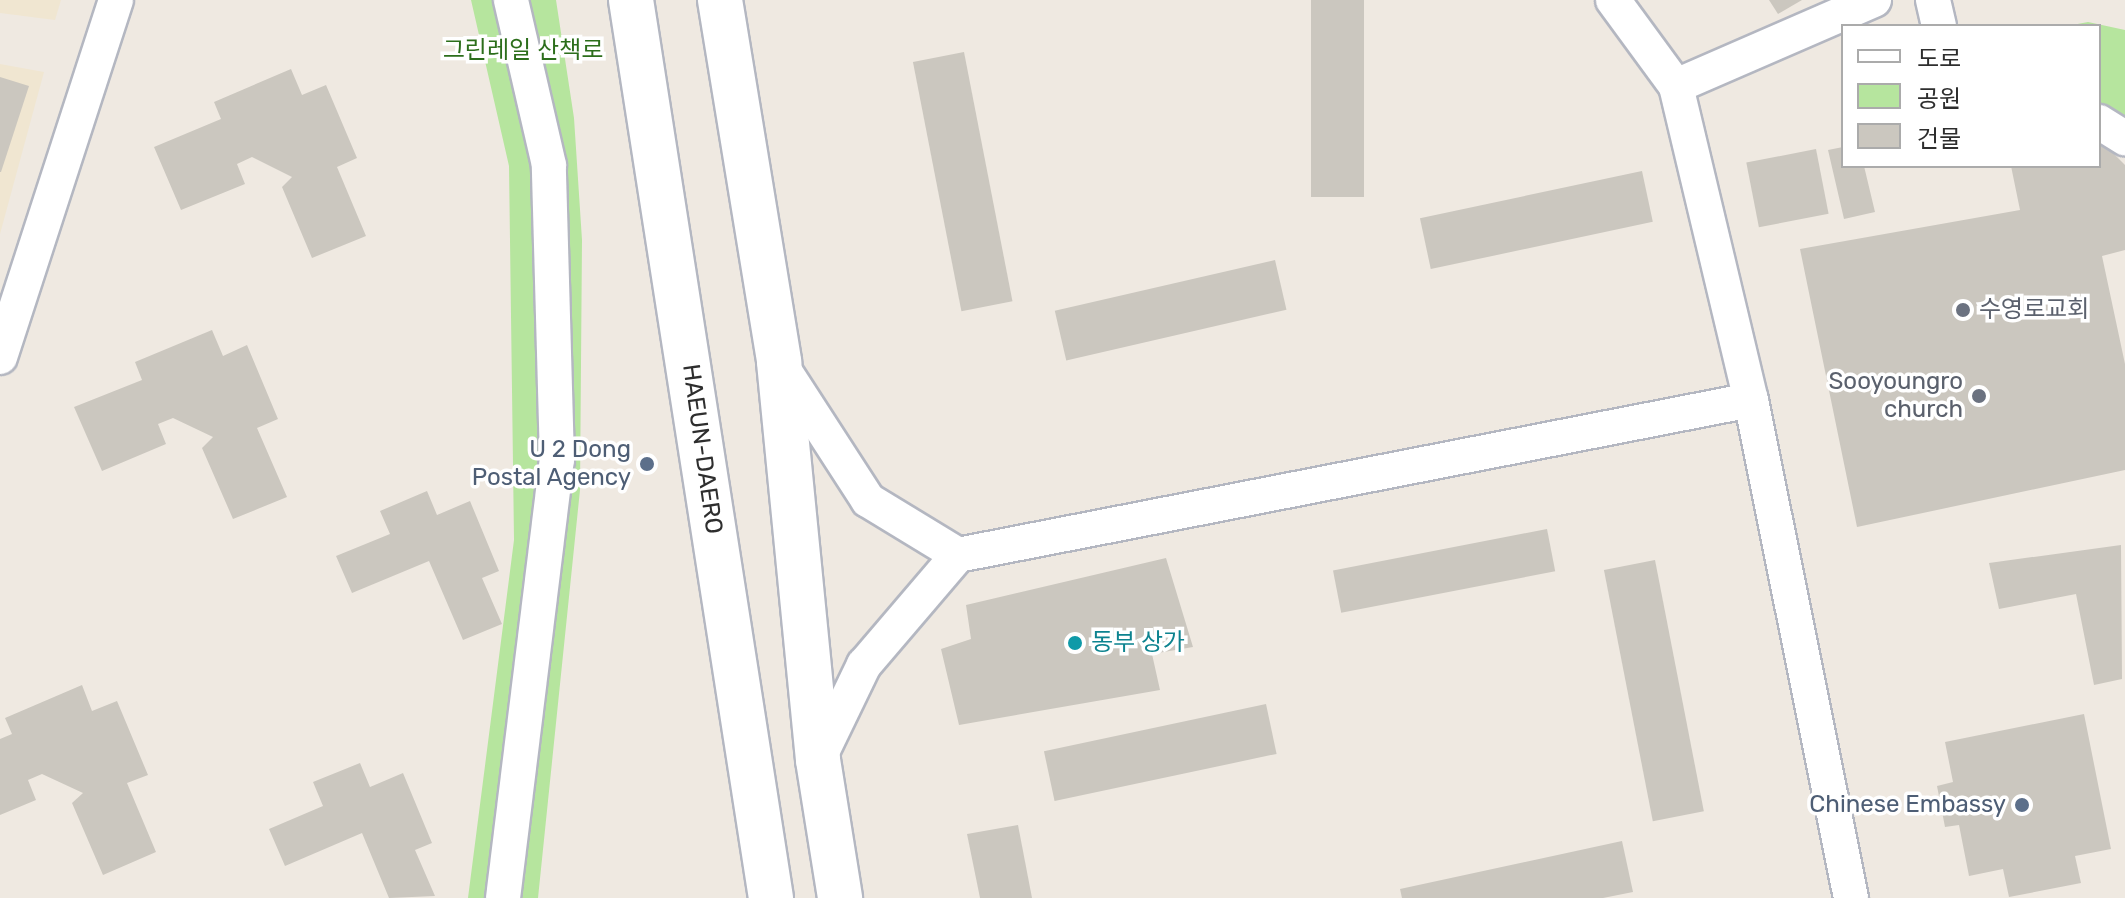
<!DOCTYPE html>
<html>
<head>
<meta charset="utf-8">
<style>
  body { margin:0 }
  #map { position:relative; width:2125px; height:898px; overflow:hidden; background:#efe9e1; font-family:Rubik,"Noto Sans KR",sans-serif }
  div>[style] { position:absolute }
  .education>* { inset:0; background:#f0e6d1 }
  .green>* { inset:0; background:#b6e59e }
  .building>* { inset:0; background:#cbc7bf; transform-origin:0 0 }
  .roads { filter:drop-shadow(2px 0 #b4b7c1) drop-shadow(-2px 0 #b4b7c1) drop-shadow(0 2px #b4b7c1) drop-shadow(0 -2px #b4b7c1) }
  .street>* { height:34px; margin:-17px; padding:0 17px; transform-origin:17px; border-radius:17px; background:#fff }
  .secondary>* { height:44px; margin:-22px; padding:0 22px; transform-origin:22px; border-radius:22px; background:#fff }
  .dots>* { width:22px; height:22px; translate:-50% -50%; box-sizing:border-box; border:4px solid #fff; border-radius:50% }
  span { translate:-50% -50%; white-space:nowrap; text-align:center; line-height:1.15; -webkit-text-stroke:7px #fff; paint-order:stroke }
  .park-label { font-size:24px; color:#2c6e1b }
  .worship-label { font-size:24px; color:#5b616d }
  .left { translate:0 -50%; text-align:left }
  .right { translate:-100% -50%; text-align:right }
  .street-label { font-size:24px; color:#2e2e2e }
  .service-label { font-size:24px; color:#4e5e75 }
  .culture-label { font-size:24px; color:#0d838f }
  .legend { position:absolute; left:1841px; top:24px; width:260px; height:144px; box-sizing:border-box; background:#fff; border:2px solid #ababab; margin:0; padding:10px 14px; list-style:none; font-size:24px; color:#2e2e2e }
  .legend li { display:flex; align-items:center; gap:16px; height:40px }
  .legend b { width:40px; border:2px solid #ababab }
</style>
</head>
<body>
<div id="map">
  <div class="education">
    <i style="clip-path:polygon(0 0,61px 0,55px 20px,0 13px)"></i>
    <i style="clip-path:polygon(0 64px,44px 72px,0 234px)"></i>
  </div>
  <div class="green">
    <i style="clip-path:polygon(471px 0,556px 0,574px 118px,582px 240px,580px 490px,538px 898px,468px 898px,514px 540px,509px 166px)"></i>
    <i style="clip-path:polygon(2088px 22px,2125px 30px,2125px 123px,2099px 106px,2099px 26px,2067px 26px)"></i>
  </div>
  <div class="building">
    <i style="left:1311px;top:0;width:53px;height:197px"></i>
    <i style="clip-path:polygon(1769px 0,1802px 0,1778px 14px)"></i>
    <i style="left:964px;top:52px;width:254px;height:52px;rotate:79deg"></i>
    <i style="clip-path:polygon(291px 69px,302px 95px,326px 85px,357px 158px,337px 167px,366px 236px,312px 258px,282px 187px,292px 177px,252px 157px,237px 164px,245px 184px,181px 210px,154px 147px,221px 119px,214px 102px)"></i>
    <i style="clip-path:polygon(0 77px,29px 86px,1px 172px,0 172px)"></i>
    <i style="clip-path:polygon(2099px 139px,2125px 165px,2125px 250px,2102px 256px,2125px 364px,2125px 470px,1857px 527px,1800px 249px,2020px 210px,2011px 166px,2099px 166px)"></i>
    <i style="clip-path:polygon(1843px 147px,1843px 166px,1864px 166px,1875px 212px,1844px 219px,1828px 150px)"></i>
    <i style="left:1816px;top:149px;width:66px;height:71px;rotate:79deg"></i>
    <i style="left:1642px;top:171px;width:52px;height:227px;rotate:78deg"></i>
    <i style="left:1275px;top:260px;width:51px;height:226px;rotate:77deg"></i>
    <i style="clip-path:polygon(212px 330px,223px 356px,247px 345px,278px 419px,257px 428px,287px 497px,233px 519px,202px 448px,213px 437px,173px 418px,158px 424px,166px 444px,102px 471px,74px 407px,142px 380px,135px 362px)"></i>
    <i style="clip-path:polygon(427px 491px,437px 515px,470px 501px,499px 571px,482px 578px,502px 624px,463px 640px,429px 561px,352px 593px,336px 556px,390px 534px,380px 511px)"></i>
    <i style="left:1547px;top:529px;width:43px;height:218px;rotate:79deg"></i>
    <i style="clip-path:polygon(2121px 545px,2122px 679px,2094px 685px,2076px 594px,1999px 609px,1989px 563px)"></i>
    <i style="clip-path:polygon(1166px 558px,1193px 647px,1152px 654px,1160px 690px,959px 725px,941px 649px,971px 639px,966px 605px)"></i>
    <i style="left:1655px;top:560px;width:256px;height:52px;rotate:79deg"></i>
    <i style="clip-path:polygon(82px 685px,92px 711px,117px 701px,148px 775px,127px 783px,156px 852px,103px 875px,72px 803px,83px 793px,42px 774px,28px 780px,36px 800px,0 815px,0 739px,12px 734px,5px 718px)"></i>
    <i style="left:1266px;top:704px;width:51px;height:227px;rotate:78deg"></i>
    <i style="clip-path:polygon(2084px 714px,2111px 849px,2075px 856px,2081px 883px,2009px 897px,2003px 869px,1969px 876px,1959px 825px,1945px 827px,1937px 786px,1953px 782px,1945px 742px)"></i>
    <i style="clip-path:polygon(360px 763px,370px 787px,403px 773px,432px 843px,415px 850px,435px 896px,389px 898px,362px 833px,285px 866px,269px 829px,323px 806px,313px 782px)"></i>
    <i style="clip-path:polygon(1018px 825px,1032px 898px,980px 898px,967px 834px)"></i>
    <i style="clip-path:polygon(1622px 841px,1633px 892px,1603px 898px,1402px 898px,1400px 889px)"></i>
  </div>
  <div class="roads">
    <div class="street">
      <i style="left:1613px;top:0;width:107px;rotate:53.8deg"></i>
      <i style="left:1676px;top:86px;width:323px;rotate:76.6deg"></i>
      <i style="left:1751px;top:400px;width:508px;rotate:78.65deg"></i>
      <i style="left:1933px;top:0;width:27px;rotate:77deg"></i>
      <i style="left:1676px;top:86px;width:216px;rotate:-23.5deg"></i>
      <i style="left:2099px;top:122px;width:31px;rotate:32deg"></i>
      <i style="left:0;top:357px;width:375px;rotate:-72deg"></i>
      <i style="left:780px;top:364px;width:162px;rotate:57.1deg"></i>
      <i style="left:868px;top:500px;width:105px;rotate:31.4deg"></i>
      <i style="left:818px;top:760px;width:106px;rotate:-64.2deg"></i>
      <i style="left:864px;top:665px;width:145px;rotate:-49.5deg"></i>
      <i style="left:958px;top:555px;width:808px;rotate:-11.06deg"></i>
      <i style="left:503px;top:898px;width:441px;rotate:-83deg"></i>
      <i style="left:557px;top:460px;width:295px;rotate:-91.6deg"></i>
      <i style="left:549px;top:165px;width:169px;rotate:-103deg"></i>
    </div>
    <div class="secondary">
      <i style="left:631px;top:0;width:909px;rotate:81.14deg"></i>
      <i style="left:720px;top:0;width:367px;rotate:80.7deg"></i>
      <i style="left:779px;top:362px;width:400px;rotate:84.4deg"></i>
      <i style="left:818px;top:760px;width:140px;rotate:80.9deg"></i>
    </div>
  </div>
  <div class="dots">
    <i style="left:1963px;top:310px;background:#6b7280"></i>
    <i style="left:1979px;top:396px;background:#6b7280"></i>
    <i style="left:647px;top:464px;background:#5c6f8a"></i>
    <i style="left:1075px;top:643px;background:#0f9aa8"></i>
    <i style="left:2022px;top:805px;background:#5c6f8a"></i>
  </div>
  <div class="park-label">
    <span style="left:523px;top:51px">그린레일 산책로</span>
  </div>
  <div class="worship-label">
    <span class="left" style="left:1979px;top:310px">수영로교회</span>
    <span class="right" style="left:1963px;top:396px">Sooyoungro<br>church</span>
  </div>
  <div class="street-label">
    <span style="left:702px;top:449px;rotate:82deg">HAEUN-DAERO</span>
  </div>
  <div class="service-label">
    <span class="right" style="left:631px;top:464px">U 2 Dong<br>Postal Agency</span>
    <span class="right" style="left:2006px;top:805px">Chinese Embassy</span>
  </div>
  <div class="culture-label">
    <span class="left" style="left:1091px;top:643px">동부 상가</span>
  </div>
  <ul class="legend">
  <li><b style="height:10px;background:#fff"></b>도로</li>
  <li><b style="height:22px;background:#b6e59e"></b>공원</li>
  <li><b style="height:22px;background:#cbc7bf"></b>건물</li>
  </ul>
</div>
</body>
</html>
